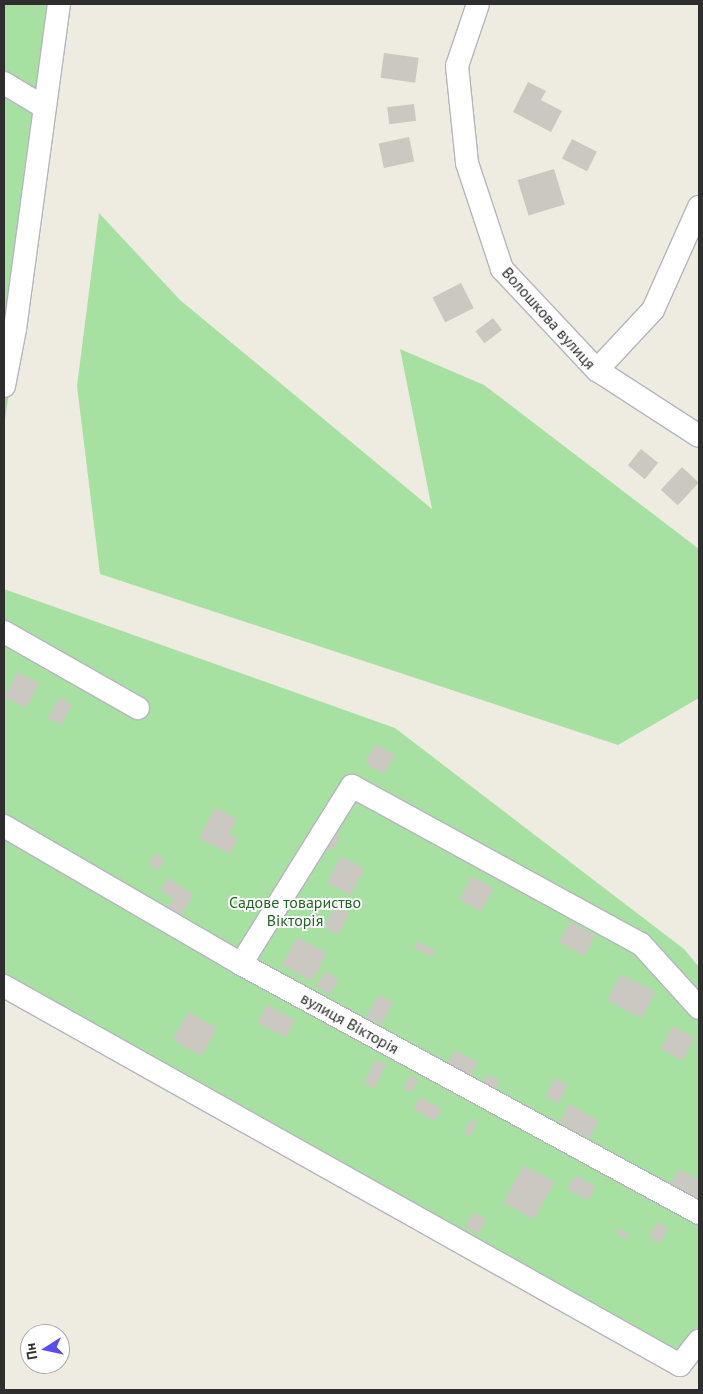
<!DOCTYPE html>
<html>
<head>
<meta charset="utf-8">
<style>
  body { margin:0 }
  #map { position:relative; width:703px; height:1394px; overflow:hidden; background:#eeece1; font-family:"PT Sans",sans-serif }
  div>[style] { position:absolute }
  .green>* { inset:0; background:#a7e1a2 }
  .building>* { inset:0; background:#cac8c0; transform-origin:0 0 }
  .roads { filter:drop-shadow(1px 0 #b5b5c0) drop-shadow(-1px 0 #b5b5c0) drop-shadow(0 1px #b5b5c0) drop-shadow(0 -1px #b5b5c0) }
  .minor>* { height:22px; margin:-11px; padding:0 11px; transform-origin:11px; border-radius:11px; background:#fff }
  span { translate:-50% -50%; white-space:nowrap; text-align:center; line-height:1.15; -webkit-text-stroke:4px #fff; paint-order:stroke }
  .street-label { font-size:16px; color:#2e2e2e }
  .park-label { font-size:16px; color:#206823 }
  .frame { position:absolute; inset:0; border:5px solid #2e2e2e; pointer-events:none }
  .north { position:absolute; left:20px; top:1324px; width:50px; height:50px; box-sizing:border-box; background:#fff; border:1px solid #ababab; border-radius:50%; rotate:260deg; font-size:14px; font-weight:700; line-height:20px; text-align:center; color:#2e2e2e }
  .north::after { content:''; display:block; margin:auto; width:18px; height:22px; background:#584df0; clip-path:polygon(50% 0,100% 100%,50% 72%,0 100%) }
</style>
</head>
<body>
<div id="map">
  <div class="green">
    <i style="clip-path:polygon(4px 4px,67px 4px,4px 426px)"></i>
    <i style="clip-path:polygon(99px 213px,180px 300px,432px 509px,400px 349px,484px 385px,699px 549px,699px 698px,618px 745px,100px 574px,77px 386px)"></i>
    <i style="clip-path:polygon(4px 589px,395px 728px,684px 949px,699px 967px,699px 1358px,696px 1361px,4px 988px)"></i>
  </div>
  <div class="building">
    <i style="left:384px;top:53px;width:35px;height:25px;rotate:8deg"></i>
    <i style="clip-path:polygon(528px 82px,546px 91px,541px 100px,562px 111px,551px 132px,513px 112px)"></i>
    <i style="left:414px;top:104px;width:17px;height:27px;rotate:83deg"></i>
    <i style="left:409px;top:137px;width:25px;height:31px;rotate:78deg"></i>
    <i style="left:572px;top:139px;width:28px;height:22px;rotate:27deg"></i>
    <i style="left:554px;top:169px;width:37px;height:38px;rotate:73deg"></i>
    <i style="left:461px;top:283px;width:28px;height:32px;rotate:63deg"></i>
    <i style="left:493px;top:318px;width:15px;height:22px;rotate:53deg"></i>
    <i style="left:641px;top:449px;width:22px;height:21px;rotate:39deg"></i>
    <i style="left:682px;top:467px;width:23px;height:31px;rotate:43deg"></i>
    <i style="left:18px;top:672px;width:24px;height:28px;rotate:28deg"></i>
    <i style="left:59px;top:697px;width:15px;height:24px;rotate:28deg"></i>
    <i style="left:376px;top:744px;width:22px;height:22px;rotate:30deg"></i>
    <i style="clip-path:polygon(215px 807px,237px 819px,229px 834px,238px 838px,230px 854px,199px 838px)"></i>
    <i style="left:333px;top:832px;width:9px;height:17px;rotate:32deg"></i>
    <i style="left:155px;top:853px;width:12px;height:13px;rotate:31deg"></i>
    <i style="left:341px;top:856px;width:27px;height:30px;rotate:28deg"></i>
    <i style="left:472px;top:876px;width:25px;height:27px;rotate:29deg"></i>
    <i style="clip-path:polygon(168px 878px,194px 895px,179px 917px,167px 909px,173px 899px,160px 890px)"></i>
    <i style="left:335px;top:906px;width:16px;height:24px;rotate:27deg"></i>
    <i style="left:570px;top:922px;width:29px;height:23px;rotate:29deg"></i>
    <i style="left:297px;top:937px;width:34px;height:32px;rotate:28deg"></i>
    <i style="left:417px;top:941px;width:21px;height:7px;rotate:28deg"></i>
    <i style="left:325px;top:971px;width:16px;height:18px;rotate:30deg"></i>
    <i style="left:621px;top:974px;width:39px;height:30px;rotate:27deg"></i>
    <i style="left:378px;top:995px;width:17px;height:25px;rotate:28deg"></i>
    <i style="left:267px;top:1005px;width:32px;height:20px;rotate:28deg"></i>
    <i style="left:188px;top:1012px;width:33px;height:32px;rotate:29deg"></i>
    <i style="left:673px;top:1026px;width:25px;height:26px;rotate:29deg"></i>
    <i style="left:455px;top:1050px;width:26px;height:15px;rotate:28deg"></i>
    <i style="left:375px;top:1059px;width:12px;height:27px;rotate:24deg"></i>
    <i style="left:487px;top:1074px;width:15px;height:10px;rotate:28deg"></i>
    <i style="left:410px;top:1075px;width:9px;height:15px;rotate:27deg"></i>
    <i style="left:555px;top:1078px;width:15px;height:21px;rotate:28deg"></i>
    <i style="left:420px;top:1097px;width:25px;height:14px;rotate:29deg"></i>
    <i style="left:569px;top:1104px;width:34px;height:21px;rotate:28deg"></i>
    <i style="left:471px;top:1119px;width:7px;height:16px;rotate:27deg"></i>
    <i style="left:524px;top:1165px;width:35px;height:43px;rotate:29deg"></i>
    <i style="clip-path:polygon(679px 1169px,699px 1180px,698px 1199px,671px 1184px)"></i>
    <i style="left:575px;top:1175px;width:24px;height:16px;rotate:30deg"></i>
    <i style="left:473px;top:1212px;width:15px;height:17px;rotate:28deg"></i>
    <i style="left:657px;top:1222px;width:13px;height:17px;rotate:29deg"></i>
    <i style="clip-path:polygon(618px 1228px,629px 1234px,627px 1240px,615px 1233px)"></i>
  </div>
  <div class="roads">
    <div class="minor">
      <i style="left:478px;top:4px;width:65px;rotate:108.7deg"></i>
      <i style="left:457px;top:66px;width:98px;rotate:84.1deg"></i>
      <i style="left:467px;top:163px;width:112px;rotate:71.7deg"></i>
      <i style="left:502px;top:269px;width:139px;rotate:46.8deg"></i>
      <i style="left:597px;top:370px;width:121px;rotate:32.9deg"></i>
      <i style="left:4px;top:83px;width:47px;rotate:31deg"></i>
      <i style="left:597px;top:370px;width:82px;rotate:-47deg"></i>
      <i style="left:653px;top:310px;width:113px;rotate:-65.9deg"></i>
      <i style="left:4px;top:386px;width:58px;rotate:-79.1deg"></i>
      <i style="left:15px;top:329px;width:328px;rotate:-82.3deg"></i>
      <i style="left:4px;top:632px;width:154px;rotate:29.6deg"></i>
      <i style="left:4px;top:826px;width:274px;rotate:30.2deg"></i>
      <i style="left:241px;top:964px;width:521px;rotate:28.53deg"></i>
      <i style="left:241px;top:964px;width:210px;rotate:-58.1deg"></i>
      <i style="left:352px;top:786px;width:329px;rotate:28.7deg"></i>
      <i style="left:641px;top:944px;width:86px;rotate:47.8deg"></i>
      <i style="left:4px;top:986px;width:775px;rotate:29.28deg"></i>
      <i style="left:680px;top:1365px;width:31px;rotate:-52deg"></i>
    </div>
  </div>
  <div class="street-label">
    <span style="left:549px;top:318px;rotate:48deg">Волошкова вулиця</span>
    <span style="left:350px;top:1023px;rotate:29deg">вулиця Вікторія</span>
  </div>
  <div class="park-label">
    <span style="left:295px;top:911px">Садове товариство<br>Вікторія</span>
  </div>
  <div class="frame"></div>
  <div class="north">Пн</div>
</div>
</body>
</html>
